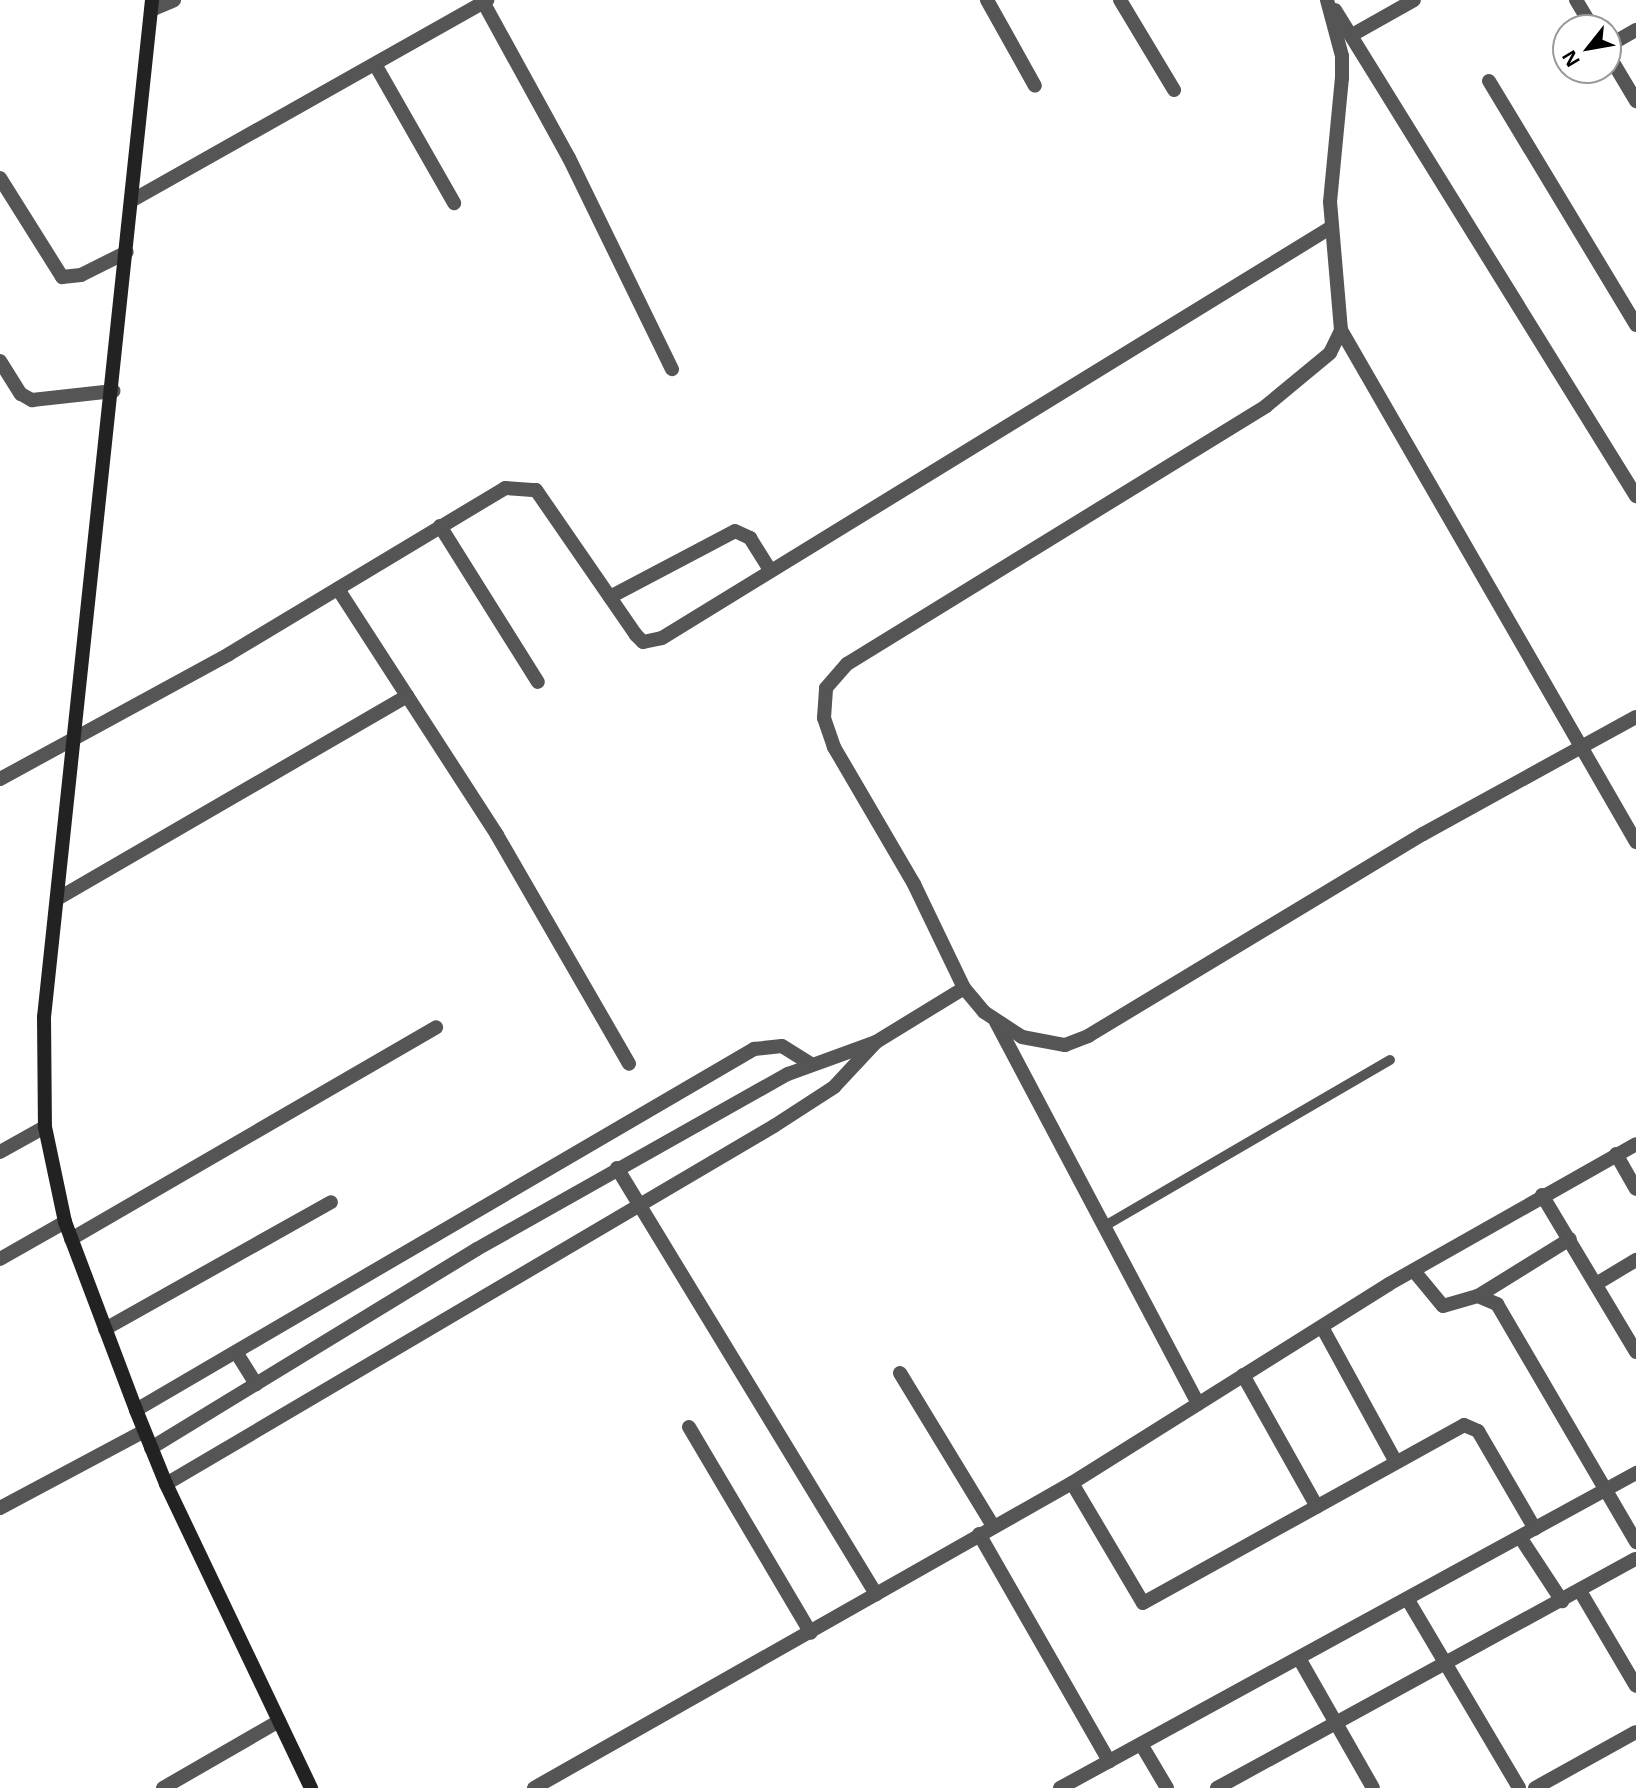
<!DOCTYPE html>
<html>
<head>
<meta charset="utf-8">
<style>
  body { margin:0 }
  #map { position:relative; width:1636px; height:1788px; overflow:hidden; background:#fff; font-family:"Noto Sans",sans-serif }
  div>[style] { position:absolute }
  .lane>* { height:10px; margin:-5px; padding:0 5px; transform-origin:5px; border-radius:5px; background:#555 }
  .street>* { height:14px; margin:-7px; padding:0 7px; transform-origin:7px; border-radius:7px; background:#555 }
  .secondary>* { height:14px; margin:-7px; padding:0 7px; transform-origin:7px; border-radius:7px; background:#222 }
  span { translate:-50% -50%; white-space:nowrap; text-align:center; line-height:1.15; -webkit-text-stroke:5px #fff; paint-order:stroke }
  .north { position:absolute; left:1552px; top:14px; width:70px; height:70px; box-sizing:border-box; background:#fff; border:2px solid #999; border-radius:50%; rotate:239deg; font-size:19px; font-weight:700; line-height:28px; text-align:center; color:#000 }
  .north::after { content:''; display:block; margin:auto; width:24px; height:32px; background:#000; clip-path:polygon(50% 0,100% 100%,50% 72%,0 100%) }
</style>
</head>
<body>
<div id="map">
  <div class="lane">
    <i style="left:1103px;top:1227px;width:332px;rotate:-30.2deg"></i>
  </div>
  <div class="street">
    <i style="left:482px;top:0;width:180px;rotate:61.2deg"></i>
    <i style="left:569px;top:158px;width:235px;rotate:64deg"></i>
    <i style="left:987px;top:0;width:98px;rotate:60.8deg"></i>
    <i style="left:1120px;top:0;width:105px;rotate:59deg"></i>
    <i style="left:1576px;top:0;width:33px;rotate:59deg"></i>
    <i style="left:151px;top:10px;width:25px;rotate:-23deg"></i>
    <i style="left:1335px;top:10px;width:572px;rotate:58.23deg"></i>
    <i style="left:1352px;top:35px;width:71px;rotate:-29.4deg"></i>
    <i style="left:1608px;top:46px;width:32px;rotate:-30deg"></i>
    <i style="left:1608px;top:54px;width:55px;rotate:59.2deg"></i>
    <i style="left:376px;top:66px;width:158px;rotate:60.3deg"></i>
    <i style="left:1489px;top:81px;width:285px;rotate:58.9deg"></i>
    <i style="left:0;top:178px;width:117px;rotate:57.9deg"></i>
    <i style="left:62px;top:277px;width:19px;rotate:-6deg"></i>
    <i style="left:81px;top:275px;width:51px;rotate:-26.6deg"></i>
    <i style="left:131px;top:201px;width:409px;rotate:-29.4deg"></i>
    <i style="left:1341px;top:330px;width:591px;rotate:60.05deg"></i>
    <i style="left:0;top:361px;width:39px;rotate:58deg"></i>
    <i style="left:21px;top:394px;width:13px;rotate:29deg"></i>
    <i style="left:32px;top:400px;width:82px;rotate:-6.3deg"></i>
    <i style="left:440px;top:526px;width:184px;rotate:57.9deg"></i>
    <i style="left:338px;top:589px;width:293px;rotate:57.1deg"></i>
    <i style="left:497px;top:835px;width:264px;rotate:60deg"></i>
    <i style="left:610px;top:597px;width:141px;rotate:-27.8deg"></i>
    <i style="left:735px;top:531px;width:17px;rotate:25deg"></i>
    <i style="left:750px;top:538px;width:38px;rotate:58deg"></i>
    <i style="left:0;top:779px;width:261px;rotate:-28.6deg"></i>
    <i style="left:229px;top:654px;width:322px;rotate:-31deg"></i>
    <i style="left:505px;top:488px;width:31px;rotate:4deg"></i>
    <i style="left:536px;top:490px;width:176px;rotate:55.4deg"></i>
    <i style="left:636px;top:635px;width:10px;rotate:45deg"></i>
    <i style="left:643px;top:642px;width:19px;rotate:-12deg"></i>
    <i style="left:662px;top:638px;width:784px;rotate:-31.54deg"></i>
    <i style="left:57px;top:899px;width:405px;rotate:-30.1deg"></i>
    <i style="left:964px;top:988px;width:115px;rotate:-115.7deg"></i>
    <i style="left:914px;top:884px;width:159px;rotate:-120.3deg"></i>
    <i style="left:834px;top:747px;width:31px;rotate:-109deg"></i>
    <i style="left:824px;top:718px;width:30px;rotate:-86deg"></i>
    <i style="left:826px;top:688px;width:32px;rotate:-49deg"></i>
    <i style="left:847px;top:664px;width:492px;rotate:-31.6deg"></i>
    <i style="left:1266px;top:406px;width:83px;rotate:-39.6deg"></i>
    <i style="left:1330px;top:353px;width:25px;rotate:-64deg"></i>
    <i style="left:1341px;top:330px;width:128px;rotate:-94.9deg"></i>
    <i style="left:1330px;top:202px;width:125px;rotate:-84.5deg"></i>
    <i style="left:1342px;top:78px;width:22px;rotate:-90deg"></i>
    <i style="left:1342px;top:56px;width:58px;rotate:-105deg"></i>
    <i style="left:996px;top:1022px;width:432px;rotate:62.1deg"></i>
    <i style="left:0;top:1152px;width:51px;rotate:-29.1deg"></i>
    <i style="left:1616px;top:1154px;width:40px;rotate:60.3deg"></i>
    <i style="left:617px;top:1168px;width:499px;rotate:58.7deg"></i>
    <i style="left:1542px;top:1195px;width:183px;rotate:59.1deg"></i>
    <i style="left:71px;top:1239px;width:422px;rotate:-30.1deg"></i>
    <i style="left:0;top:1259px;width:75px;rotate:-29.6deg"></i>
    <i style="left:1414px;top:1271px;width:45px;rotate:50.4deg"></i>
    <i style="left:1443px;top:1306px;width:36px;rotate:-16deg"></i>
    <i style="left:1478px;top:1296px;width:21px;rotate:23deg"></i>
    <i style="left:1497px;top:1304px;width:276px;rotate:59.7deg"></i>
    <i style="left:1596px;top:1284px;width:47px;rotate:-31deg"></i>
    <i style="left:1478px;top:1296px;width:108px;rotate:-31.8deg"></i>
    <i style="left:1322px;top:1327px;width:154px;rotate:61.3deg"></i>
    <i style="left:105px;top:1329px;width:259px;rotate:-29.3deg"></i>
    <i style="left:236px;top:1352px;width:38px;rotate:58deg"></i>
    <i style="left:900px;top:1373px;width:179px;rotate:58.7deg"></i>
    <i style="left:1243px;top:1375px;width:151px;rotate:60.7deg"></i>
    <i style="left:136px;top:1410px;width:716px;rotate:-30.29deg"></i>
    <i style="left:754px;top:1049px;width:28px;rotate:-6deg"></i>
    <i style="left:782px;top:1046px;width:34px;rotate:32deg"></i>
    <i style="left:689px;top:1427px;width:239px;rotate:59.4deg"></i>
    <i style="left:151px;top:1448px;width:382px;rotate:-31.4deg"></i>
    <i style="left:477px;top:1249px;width:357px;rotate:-29.4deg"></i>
    <i style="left:788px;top:1074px;width:94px;rotate:-20deg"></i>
    <i style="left:876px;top:1042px;width:103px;rotate:-31.5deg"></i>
    <i style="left:964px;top:988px;width:31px;rotate:50deg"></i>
    <i style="left:984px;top:1012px;width:45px;rotate:33.3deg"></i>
    <i style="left:1022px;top:1037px;width:44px;rotate:10.5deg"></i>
    <i style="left:1065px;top:1045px;width:25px;rotate:-21deg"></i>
    <i style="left:1088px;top:1036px;width:391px;rotate:-31.1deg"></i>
    <i style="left:1423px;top:834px;width:243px;rotate:-28.8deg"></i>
    <i style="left:1072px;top:1483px;width:139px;rotate:59.4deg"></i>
    <i style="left:1143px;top:1603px;width:367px;rotate:-29deg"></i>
    <i style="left:1464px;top:1425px;width:15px;rotate:23deg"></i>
    <i style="left:1478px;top:1431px;width:113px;rotate:59.8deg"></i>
    <i style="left:166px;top:1484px;width:706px;rotate:-30.49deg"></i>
    <i style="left:774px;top:1126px;width:72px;rotate:-33deg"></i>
    <i style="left:834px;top:1087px;width:60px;rotate:-47deg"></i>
    <i style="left:0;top:1508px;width:163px;rotate:-28.1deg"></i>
    <i style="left:979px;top:1534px;width:262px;rotate:60.2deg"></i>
    <i style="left:1520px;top:1537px;width:77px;rotate:56.7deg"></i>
    <i style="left:1580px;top:1591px;width:110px;rotate:59.5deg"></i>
    <i style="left:1408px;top:1600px;width:218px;rotate:59.4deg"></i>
    <i style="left:1300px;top:1660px;width:147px;rotate:60.3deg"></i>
    <i style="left:1141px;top:1744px;width:51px;rotate:59.4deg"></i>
    <i style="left:163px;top:1788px;width:134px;rotate:-30deg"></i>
    <i style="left:534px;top:1788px;width:618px;rotate:-29.55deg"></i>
    <i style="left:1072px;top:1483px;width:374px;rotate:-32.1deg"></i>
    <i style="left:1389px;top:1284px;width:284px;rotate:-29.5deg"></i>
    <i style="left:1060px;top:1788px;width:657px;rotate:-28.67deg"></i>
    <i style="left:1217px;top:1788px;width:477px;rotate:-28.7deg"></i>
    <i style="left:1535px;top:1788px;width:115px;rotate:-29deg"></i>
  </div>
  <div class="secondary">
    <i style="left:152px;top:0;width:1023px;rotate:96.06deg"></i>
    <i style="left:44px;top:1017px;width:110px;rotate:89.5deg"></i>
    <i style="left:45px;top:1127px;width:97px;rotate:78.1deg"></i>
    <i style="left:65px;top:1222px;width:201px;rotate:69.3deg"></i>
    <i style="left:136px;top:1410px;width:80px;rotate:67.9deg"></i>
    <i style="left:166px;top:1484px;width:337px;rotate:64.5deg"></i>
  </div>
  <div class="north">N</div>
</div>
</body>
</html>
